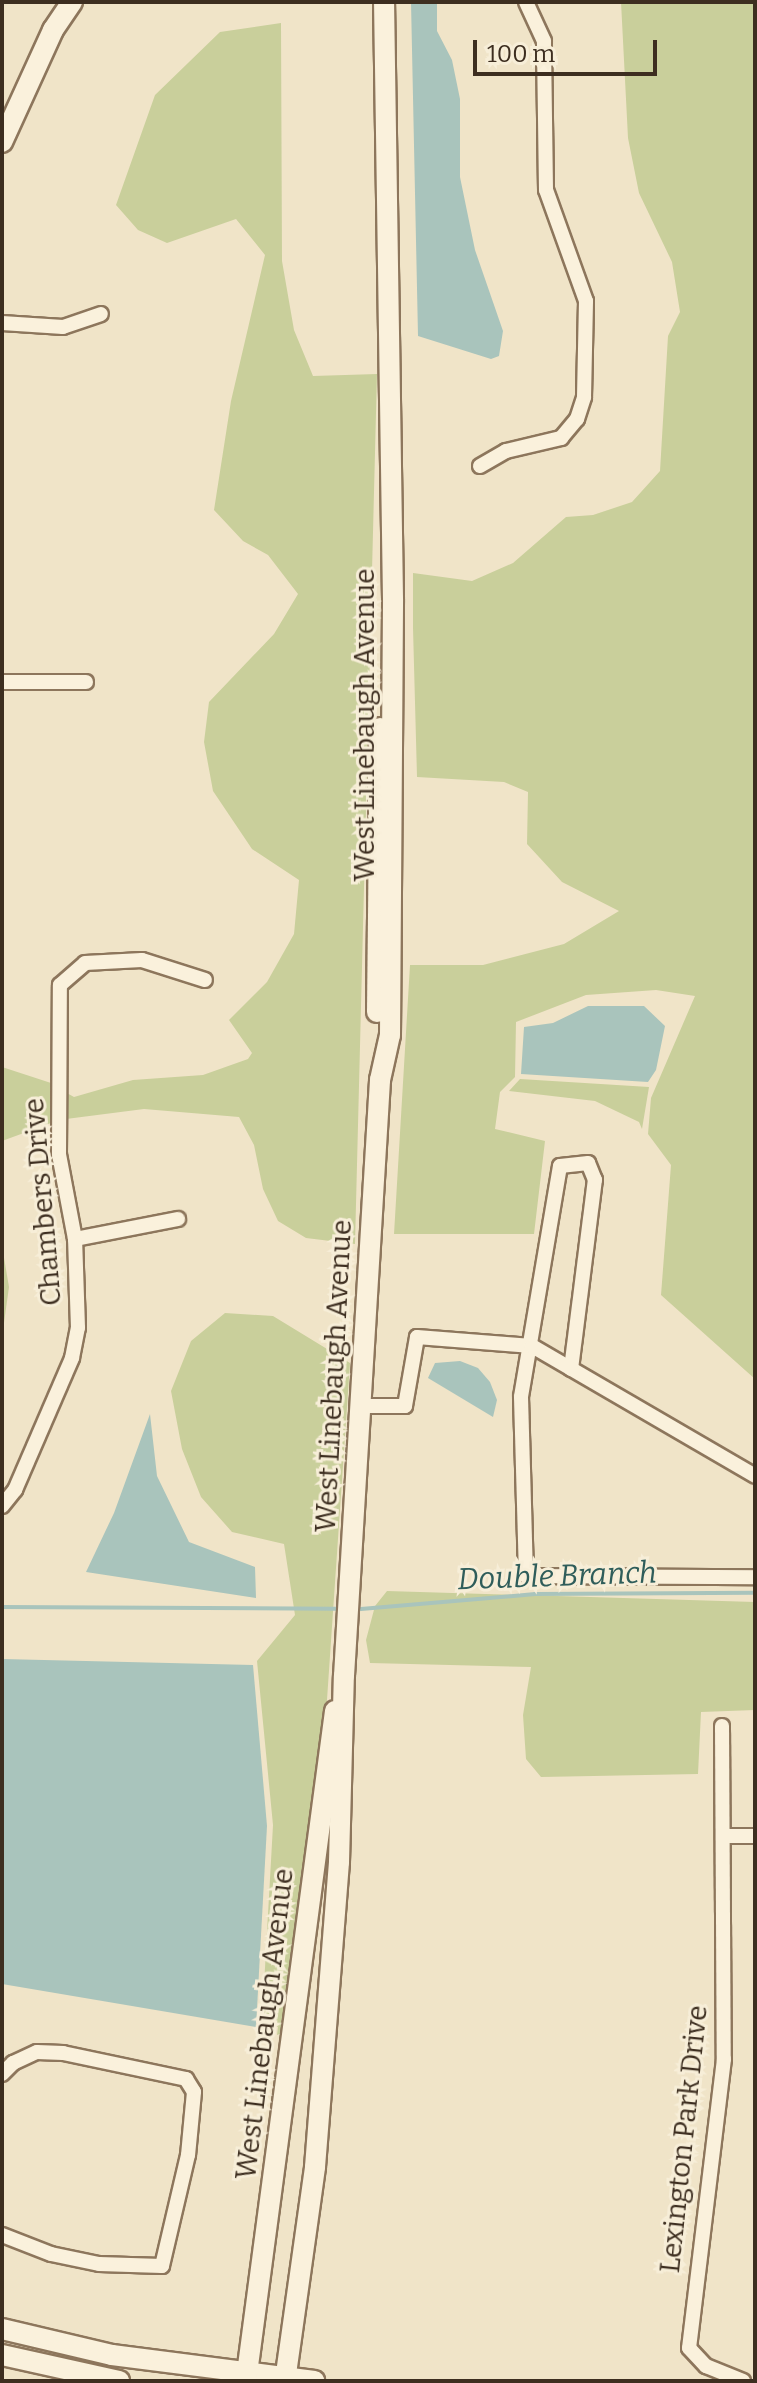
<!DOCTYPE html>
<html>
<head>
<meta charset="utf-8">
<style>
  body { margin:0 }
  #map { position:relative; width:757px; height:2383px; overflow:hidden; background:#f0e4c8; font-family:Bitter,serif }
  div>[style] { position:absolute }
  .green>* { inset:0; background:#c9cf9b }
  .water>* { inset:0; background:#a9c4bc }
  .stream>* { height:4px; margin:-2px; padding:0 2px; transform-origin:2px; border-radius:2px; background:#a9c4bc }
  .roads { filter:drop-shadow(2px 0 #8d765c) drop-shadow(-2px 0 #8d765c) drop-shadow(0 2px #8d765c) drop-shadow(0 -2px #8d765c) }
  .street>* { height:14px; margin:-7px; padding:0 7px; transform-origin:7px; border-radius:7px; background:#faf1dc }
  .secondary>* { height:20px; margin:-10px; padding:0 10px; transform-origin:10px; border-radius:10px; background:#faf1dc }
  span { translate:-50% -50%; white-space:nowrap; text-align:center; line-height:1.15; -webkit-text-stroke:6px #f7eed8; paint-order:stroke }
  .street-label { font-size:28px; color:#3d2e20 }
  .water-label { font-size:30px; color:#2f5d5a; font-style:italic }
  .frame { position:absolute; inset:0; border:4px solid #3d2e20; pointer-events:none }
  .scale { position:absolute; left:473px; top:40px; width:184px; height:36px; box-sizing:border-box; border:4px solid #3d2e20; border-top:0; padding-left:10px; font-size:24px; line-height:28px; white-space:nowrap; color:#3d2e20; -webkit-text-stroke:6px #f7eed8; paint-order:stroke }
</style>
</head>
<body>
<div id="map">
  <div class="green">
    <i style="clip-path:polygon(621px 2px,755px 2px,755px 1379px,661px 1295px,671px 1165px,648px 1134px,651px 1098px,695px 996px,656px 990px,586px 995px,516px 1022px,515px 1077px,500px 1092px,495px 1129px,545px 1141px,534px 1234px,394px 1234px,410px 965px,483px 965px,564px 944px,619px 911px,562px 882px,527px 844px,528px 792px,504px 782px,417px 777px,413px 628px,413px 573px,472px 581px,513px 563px,566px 517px,593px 515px,632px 502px,660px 471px,668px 336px,680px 312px,672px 262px,639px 193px,628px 138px)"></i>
    <i style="clip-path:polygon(281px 23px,282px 261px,294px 330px,313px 376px,377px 374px,355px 1244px,306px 1238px,278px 1221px,263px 1189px,254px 1145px,239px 1117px,144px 1109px,66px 1119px,65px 1092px,74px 1097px,133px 1080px,203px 1075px,248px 1059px,252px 1053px,229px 1020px,267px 982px,294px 934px,299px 880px,252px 849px,213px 791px,204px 742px,209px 702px,274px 634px,298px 594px,268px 555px,243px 541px,214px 510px,231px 401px,265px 255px,236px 219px,167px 243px,138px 230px,116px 205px,155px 95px,220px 32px)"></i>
    <i style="clip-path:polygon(2px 1067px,51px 1083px,51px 1123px,2px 1141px)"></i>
    <i style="clip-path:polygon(520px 1079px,649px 1087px,642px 1129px,639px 1122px,595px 1101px,509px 1091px)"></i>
    <i style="clip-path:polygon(2px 1246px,9px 1287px,2px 1337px)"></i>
    <i style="clip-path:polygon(225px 1313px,273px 1316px,350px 1363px,325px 1729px,282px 2033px,277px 2035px,278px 2027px,262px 2021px,273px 1825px,257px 1661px,295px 1615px,284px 1544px,232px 1532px,201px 1497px,182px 1449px,171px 1391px,191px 1341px)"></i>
    <i style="clip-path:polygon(387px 1591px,755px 1602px,755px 1710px,701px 1712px,698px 1774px,541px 1777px,526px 1759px,523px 1715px,531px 1667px,370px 1663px,366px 1640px,375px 1606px)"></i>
  </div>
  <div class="water">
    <i style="clip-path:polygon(411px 2px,437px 2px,437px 31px,452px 60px,460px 99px,460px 177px,475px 250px,503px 331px,499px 356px,491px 359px,418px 336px)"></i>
    <i style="clip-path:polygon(588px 1006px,644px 1006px,665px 1026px,656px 1070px,648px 1082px,521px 1074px,524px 1027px,553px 1023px)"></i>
    <i style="clip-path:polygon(460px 1361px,478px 1368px,490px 1382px,497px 1400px,493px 1417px,428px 1378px,435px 1363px)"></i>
    <i style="clip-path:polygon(150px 1414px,157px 1476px,189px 1542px,255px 1567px,256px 1598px,86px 1572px,114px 1513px)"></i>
    <i style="clip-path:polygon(2px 1659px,253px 1665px,267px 1826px,256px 2027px,2px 1984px)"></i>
  </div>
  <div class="stream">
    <i style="left:2px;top:1607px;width:334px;rotate:0.3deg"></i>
    <i style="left:361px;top:1609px;width:175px;rotate:-4.9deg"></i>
    <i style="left:535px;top:1594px;width:220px;rotate:-0.3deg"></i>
  </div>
  <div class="roads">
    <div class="street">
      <i style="left:2px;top:323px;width:61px;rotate:3.8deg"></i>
      <i style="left:63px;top:327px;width:40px;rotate:-18.9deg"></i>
      <i style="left:480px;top:466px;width:30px;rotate:-30deg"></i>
      <i style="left:506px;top:451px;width:57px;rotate:-13.3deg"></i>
      <i style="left:561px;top:438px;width:25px;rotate:-50deg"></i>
      <i style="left:577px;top:419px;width:23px;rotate:-72deg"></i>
      <i style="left:584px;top:397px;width:96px;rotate:-88.8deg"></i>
      <i style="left:586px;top:301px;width:118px;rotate:-109.8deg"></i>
      <i style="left:546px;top:190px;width:149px;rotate:-90.8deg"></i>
      <i style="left:544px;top:41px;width:43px;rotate:-114.8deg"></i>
      <i style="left:2px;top:682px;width:84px"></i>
      <i style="left:75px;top:1239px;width:105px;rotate:-11deg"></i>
      <i style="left:571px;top:1369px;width:191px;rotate:-82.8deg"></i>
      <i style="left:595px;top:1180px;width:18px;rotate:-112deg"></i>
      <i style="left:588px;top:1163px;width:28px;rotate:174deg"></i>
      <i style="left:560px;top:1166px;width:234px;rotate:99.6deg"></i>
      <i style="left:521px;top:1397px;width:179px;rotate:88.4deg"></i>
      <i style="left:526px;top:1576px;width:229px;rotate:0.3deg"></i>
      <i style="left:361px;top:1406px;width:44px"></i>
      <i style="left:405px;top:1406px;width:70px;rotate:-80.1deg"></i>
      <i style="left:417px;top:1337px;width:115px;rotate:4.5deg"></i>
      <i style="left:532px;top:1346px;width:258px;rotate:30.2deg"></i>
      <i style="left:2px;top:1506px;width:21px;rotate:-51deg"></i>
      <i style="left:15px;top:1490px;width:144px;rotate:-66.6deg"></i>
      <i style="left:72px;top:1358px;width:31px;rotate:-79deg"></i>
      <i style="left:78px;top:1328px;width:89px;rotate:-91.9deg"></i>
      <i style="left:75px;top:1239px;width:86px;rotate:-100.7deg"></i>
      <i style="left:59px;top:1154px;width:169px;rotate:-89.7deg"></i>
      <i style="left:60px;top:985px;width:33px;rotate:-41deg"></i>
      <i style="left:85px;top:963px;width:57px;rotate:-3deg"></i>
      <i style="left:142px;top:960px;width:66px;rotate:17.6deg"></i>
      <i style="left:722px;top:1726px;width:333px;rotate:89.7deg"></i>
      <i style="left:724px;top:2059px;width:291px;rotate:96.9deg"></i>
      <i style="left:689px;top:2348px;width:25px;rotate:47deg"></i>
      <i style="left:706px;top:2366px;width:40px;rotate:22deg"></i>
      <i style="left:724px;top:1836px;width:31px"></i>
      <i style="left:2px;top:2074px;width:16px;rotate:-45deg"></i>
      <i style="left:13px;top:2063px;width:26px;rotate:-25deg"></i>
      <i style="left:37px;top:2052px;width:26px;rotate:2deg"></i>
      <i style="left:63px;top:2053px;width:126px;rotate:11.9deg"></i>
      <i style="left:186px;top:2079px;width:15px;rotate:58deg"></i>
      <i style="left:194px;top:2092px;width:63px;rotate:95.4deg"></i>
      <i style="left:188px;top:2155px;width:114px;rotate:103.2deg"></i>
      <i style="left:162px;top:2266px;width:63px;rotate:-178.2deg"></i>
      <i style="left:99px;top:2264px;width:49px;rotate:-168.2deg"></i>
      <i style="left:51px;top:2254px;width:53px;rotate:-158.8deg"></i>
    </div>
    <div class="secondary">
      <i style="left:2px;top:142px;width:123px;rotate:-65.5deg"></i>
      <i style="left:53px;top:30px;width:34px;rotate:-56deg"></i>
      <i style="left:377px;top:1012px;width:284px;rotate:-89.4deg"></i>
      <i style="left:2px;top:2329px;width:113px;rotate:13.3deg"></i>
      <i style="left:112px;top:2355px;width:204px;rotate:7.3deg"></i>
      <i style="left:2px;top:2355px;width:120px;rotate:12.5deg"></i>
      <i style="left:246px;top:2381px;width:676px;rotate:-82.43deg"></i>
      <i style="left:285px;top:2381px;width:216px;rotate:-82deg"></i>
      <i style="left:315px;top:2167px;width:306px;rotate:-85.5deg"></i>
      <i style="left:339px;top:1862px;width:186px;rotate:-88.5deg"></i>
      <i style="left:344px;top:1676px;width:597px;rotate:-86.54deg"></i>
      <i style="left:380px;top:1080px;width:46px;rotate:-77.5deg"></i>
      <i style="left:390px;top:1035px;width:436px;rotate:-89.6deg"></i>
      <i style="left:393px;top:599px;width:597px;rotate:-90.86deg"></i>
    </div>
  </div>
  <div class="street-label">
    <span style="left:365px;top:725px;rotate:-90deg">West Linebaugh Avenue</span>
    <span style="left:43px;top:1202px;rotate:-95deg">Chambers Drive</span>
    <span style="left:334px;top:1376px;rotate:-87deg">West Linebaugh Avenue</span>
    <span style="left:265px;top:2024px;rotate:-83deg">West Linebaugh Avenue</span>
    <span style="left:684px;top:2139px;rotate:-84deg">Lexington Park Drive</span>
  </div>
  <div class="water-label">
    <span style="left:557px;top:1576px;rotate:-2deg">Double Branch</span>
  </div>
  <div class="frame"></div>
  <div class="scale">100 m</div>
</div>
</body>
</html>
